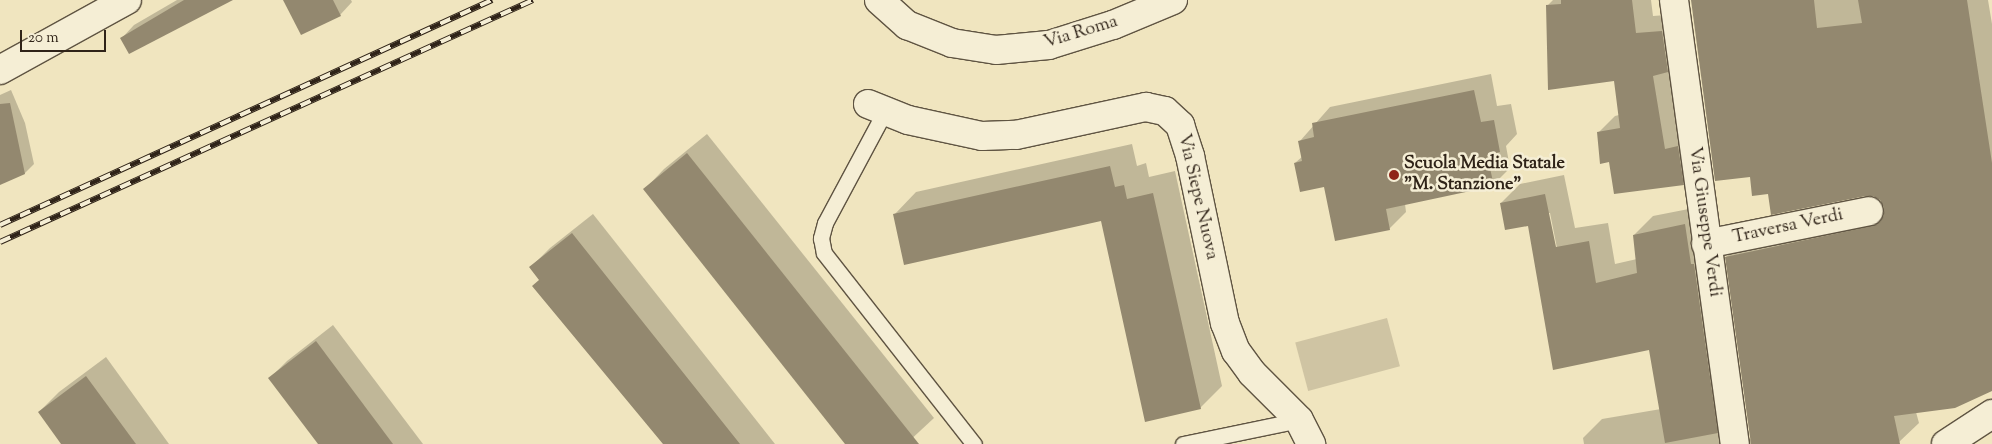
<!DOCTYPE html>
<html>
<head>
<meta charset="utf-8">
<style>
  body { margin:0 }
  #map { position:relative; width:1992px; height:444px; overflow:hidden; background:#f0e5bf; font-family:"Sorts Mill Goudy",serif }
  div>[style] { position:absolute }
  .green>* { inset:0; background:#cfc4a3; transform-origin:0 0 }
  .shadow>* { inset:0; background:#0003 }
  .building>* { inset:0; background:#93886f }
  .roads { filter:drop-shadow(1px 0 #5f5442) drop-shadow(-1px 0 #5f5442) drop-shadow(0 1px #5f5442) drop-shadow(0 -1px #5f5442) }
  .lane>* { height:15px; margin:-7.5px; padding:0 7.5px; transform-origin:7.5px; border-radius:7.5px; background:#f5eed5 }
  .street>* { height:28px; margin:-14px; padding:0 14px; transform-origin:14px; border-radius:14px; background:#f5eed5 }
  .secondary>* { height:28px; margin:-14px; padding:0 14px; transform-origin:14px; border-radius:14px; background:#f5eed5 }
  .rail>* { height:5.5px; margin-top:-2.75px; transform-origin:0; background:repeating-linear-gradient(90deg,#f5eed5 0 11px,#2f2318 0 22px); box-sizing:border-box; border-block:1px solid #2f2318 }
  .dots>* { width:14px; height:14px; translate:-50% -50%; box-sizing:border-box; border:2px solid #f5eed5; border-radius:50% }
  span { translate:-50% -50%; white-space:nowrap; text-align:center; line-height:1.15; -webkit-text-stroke:5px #f5eed5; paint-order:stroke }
  .street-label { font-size:18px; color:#2f2318 }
  .poi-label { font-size:18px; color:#2f2318; font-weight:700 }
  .left { translate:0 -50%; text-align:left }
  .scale { position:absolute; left:20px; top:30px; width:86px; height:22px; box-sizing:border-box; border:2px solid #2f2318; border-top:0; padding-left:6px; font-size:15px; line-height:18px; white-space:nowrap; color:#2f2318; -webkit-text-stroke:4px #f5eed5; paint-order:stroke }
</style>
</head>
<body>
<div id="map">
  <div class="green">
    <i style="left:1387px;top:318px;width:50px;height:95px;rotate:75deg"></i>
  </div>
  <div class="shadow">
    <i style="clip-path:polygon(177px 0,231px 0,122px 38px,134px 25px)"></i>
    <i style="clip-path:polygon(311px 0,351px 0,352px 2px,340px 15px)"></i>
    <i style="clip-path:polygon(1553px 0,1651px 0,1653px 16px,1679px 14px,1700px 167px,1683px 184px,1610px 160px,1598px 133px,1615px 116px,1619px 115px,1615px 80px,1547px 6px)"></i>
    <i style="clip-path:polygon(evenodd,1693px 0,1988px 0,1992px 24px,1992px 389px,1954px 406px,1916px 412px,1919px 423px,1899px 442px,1891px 444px,1584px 444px,1583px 438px,1602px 419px,1661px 409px,1650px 349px,1554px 368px,1529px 224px,1506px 229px,1501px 203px,1520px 184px,1564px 175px,1575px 228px,1608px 223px,1615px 264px,1637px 259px,1634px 235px,1653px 216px,1704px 206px,1710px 246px,1713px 245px,1738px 427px,1742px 435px,1752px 440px,1726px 257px,1746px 238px,1886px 209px,1881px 199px,1874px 195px,1866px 194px,1772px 213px,1769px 192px,1753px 194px,1751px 176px,1716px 180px,1693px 0,1548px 213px,1550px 213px,1558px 253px,1556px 253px,1548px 213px)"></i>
    <i style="clip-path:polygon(1491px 74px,1497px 106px,1511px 104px,1517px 134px,1506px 146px,1510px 168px,1493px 185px,1405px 204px,1406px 212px,1389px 229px,1295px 163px,1303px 156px,1300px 141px,1330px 107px)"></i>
    <i style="clip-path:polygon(11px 90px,25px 123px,34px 164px,25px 173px,0 183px,0 95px)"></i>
    <i style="clip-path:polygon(707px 134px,934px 418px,906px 444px,846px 444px,645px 189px,664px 169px)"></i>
    <i style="clip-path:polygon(1132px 144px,1137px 166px,1146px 163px,1149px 177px,1175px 171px,1222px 386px,1200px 408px,1102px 220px,894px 215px,916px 192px)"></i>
    <i style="clip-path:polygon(593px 214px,775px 444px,664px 444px,531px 267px,550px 248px)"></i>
    <i style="clip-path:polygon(333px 325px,423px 444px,320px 444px,270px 378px,287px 361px)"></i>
    <i style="clip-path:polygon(106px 357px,169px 444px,63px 444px,39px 412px,59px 392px)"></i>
  </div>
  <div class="building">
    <i style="clip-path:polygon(184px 0,233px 0,129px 54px,120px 38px)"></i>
    <i style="clip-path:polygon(283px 0,333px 0,341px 16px,301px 35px)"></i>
    <i style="clip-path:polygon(1561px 0,1632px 0,1636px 33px,1662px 31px,1668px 72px,1653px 76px,1665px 149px,1678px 146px,1684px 185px,1614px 194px,1609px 162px,1600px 164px,1597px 132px,1620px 128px,1614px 81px,1548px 90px,1546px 5px,1561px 4px)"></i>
    <i style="clip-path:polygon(1691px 0,1814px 0,1817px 28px,1862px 23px,1858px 0,1967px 0,1992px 163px,1992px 391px,1955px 408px,1894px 416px,1900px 444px,1751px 444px,1725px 257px,1872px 226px,1880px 222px,1884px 215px,1884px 208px,1880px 200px,1873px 196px,1866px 196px,1771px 215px,1768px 194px,1752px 196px,1750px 177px,1715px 181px)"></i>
    <i style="clip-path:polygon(1474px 90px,1481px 122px,1494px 120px,1500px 152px,1487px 155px,1494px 186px,1386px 209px,1390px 230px,1335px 241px,1324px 187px,1300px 192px,1294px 163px,1302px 161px,1298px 141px,1314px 137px,1312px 123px)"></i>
    <i style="clip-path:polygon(10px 103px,25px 174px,0 185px,0 104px)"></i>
    <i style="clip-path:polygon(687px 153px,919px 444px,845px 444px,643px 189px)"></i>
    <i style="clip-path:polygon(1110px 166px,1115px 187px,1124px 185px,1127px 199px,1153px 193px,1201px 409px,1145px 422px,1101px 221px,904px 265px,893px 214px)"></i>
    <i style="clip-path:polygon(1545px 194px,1556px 247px,1589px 241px,1596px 283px,1637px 273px,1633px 235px,1685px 224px,1691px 264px,1694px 264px,1718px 433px,1665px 443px,1649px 350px,1553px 370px,1528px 226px,1505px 230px,1500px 203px)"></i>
    <i style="clip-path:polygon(572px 233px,740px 444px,663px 444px,532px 286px,539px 280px,529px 267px)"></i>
    <i style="clip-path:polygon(316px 341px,393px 444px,318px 444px,268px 378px)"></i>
    <i style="clip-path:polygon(86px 376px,136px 444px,61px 444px,38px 412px)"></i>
  </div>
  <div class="roads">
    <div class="lane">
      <i style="left:885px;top:111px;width:127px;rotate:118.2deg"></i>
      <i style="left:825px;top:223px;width:16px;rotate:105deg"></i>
      <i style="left:821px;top:238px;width:15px;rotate:79deg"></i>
      <i style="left:824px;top:253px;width:243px;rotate:51.9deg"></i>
      <i style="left:1183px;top:444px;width:118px;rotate:-11.7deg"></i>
    </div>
    <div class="street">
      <i style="left:1674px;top:0;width:448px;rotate:82.2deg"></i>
      <i style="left:0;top:70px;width:145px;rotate:-28.9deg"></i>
      <i style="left:868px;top:104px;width:43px;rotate:21.8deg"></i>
      <i style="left:908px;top:120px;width:76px;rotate:12.2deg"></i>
      <i style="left:982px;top:136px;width:34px;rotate:-2deg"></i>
      <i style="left:1016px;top:135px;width:133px;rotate:-12.2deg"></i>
      <i style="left:1146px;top:107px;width:19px;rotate:12deg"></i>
      <i style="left:1165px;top:111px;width:21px;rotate:43deg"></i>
      <i style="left:1180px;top:125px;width:33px;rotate:72deg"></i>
      <i style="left:1190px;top:156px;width:171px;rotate:78.2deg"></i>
      <i style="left:1225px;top:323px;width:30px;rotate:69deg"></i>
      <i style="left:1236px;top:351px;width:27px;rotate:54deg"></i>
      <i style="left:1252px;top:373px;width:66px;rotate:45deg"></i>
      <i style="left:1299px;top:420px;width:27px;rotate:63deg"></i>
      <i style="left:1706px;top:244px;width:166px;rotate:-11.4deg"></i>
      <i style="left:1946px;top:444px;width:55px;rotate:-33.1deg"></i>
    </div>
    <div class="secondary">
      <i style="left:879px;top:0;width:38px;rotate:42deg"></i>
      <i style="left:907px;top:25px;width:48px;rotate:21.8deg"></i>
      <i style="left:952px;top:43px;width:45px;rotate:9deg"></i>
      <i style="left:996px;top:50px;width:53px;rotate:-5.4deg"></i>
      <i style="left:1049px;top:45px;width:67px;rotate:-17.4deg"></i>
      <i style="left:1113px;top:25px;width:65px;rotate:-22.6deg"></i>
    </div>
  </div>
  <div class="rail">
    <i style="left:0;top:225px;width:541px;rotate:-24.58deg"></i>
    <i style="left:0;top:242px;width:585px;rotate:-24.42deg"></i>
  </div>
  <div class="dots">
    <i style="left:1394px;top:175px;background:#8f2418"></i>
  </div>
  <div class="street-label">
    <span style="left:1081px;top:33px;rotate:-17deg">Via Roma</span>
    <span style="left:1197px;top:197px;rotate:77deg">Via Siepe Nuova</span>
    <span style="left:1704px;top:222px;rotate:82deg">Via Giuseppe Verdi</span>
    <span style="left:1788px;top:227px;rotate:-12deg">Traversa Verdi</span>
  </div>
  <div class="poi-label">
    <span class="left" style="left:1404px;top:175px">Scuola Media Statale<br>"M. Stanzione"</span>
  </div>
  <div class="scale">20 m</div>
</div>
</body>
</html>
